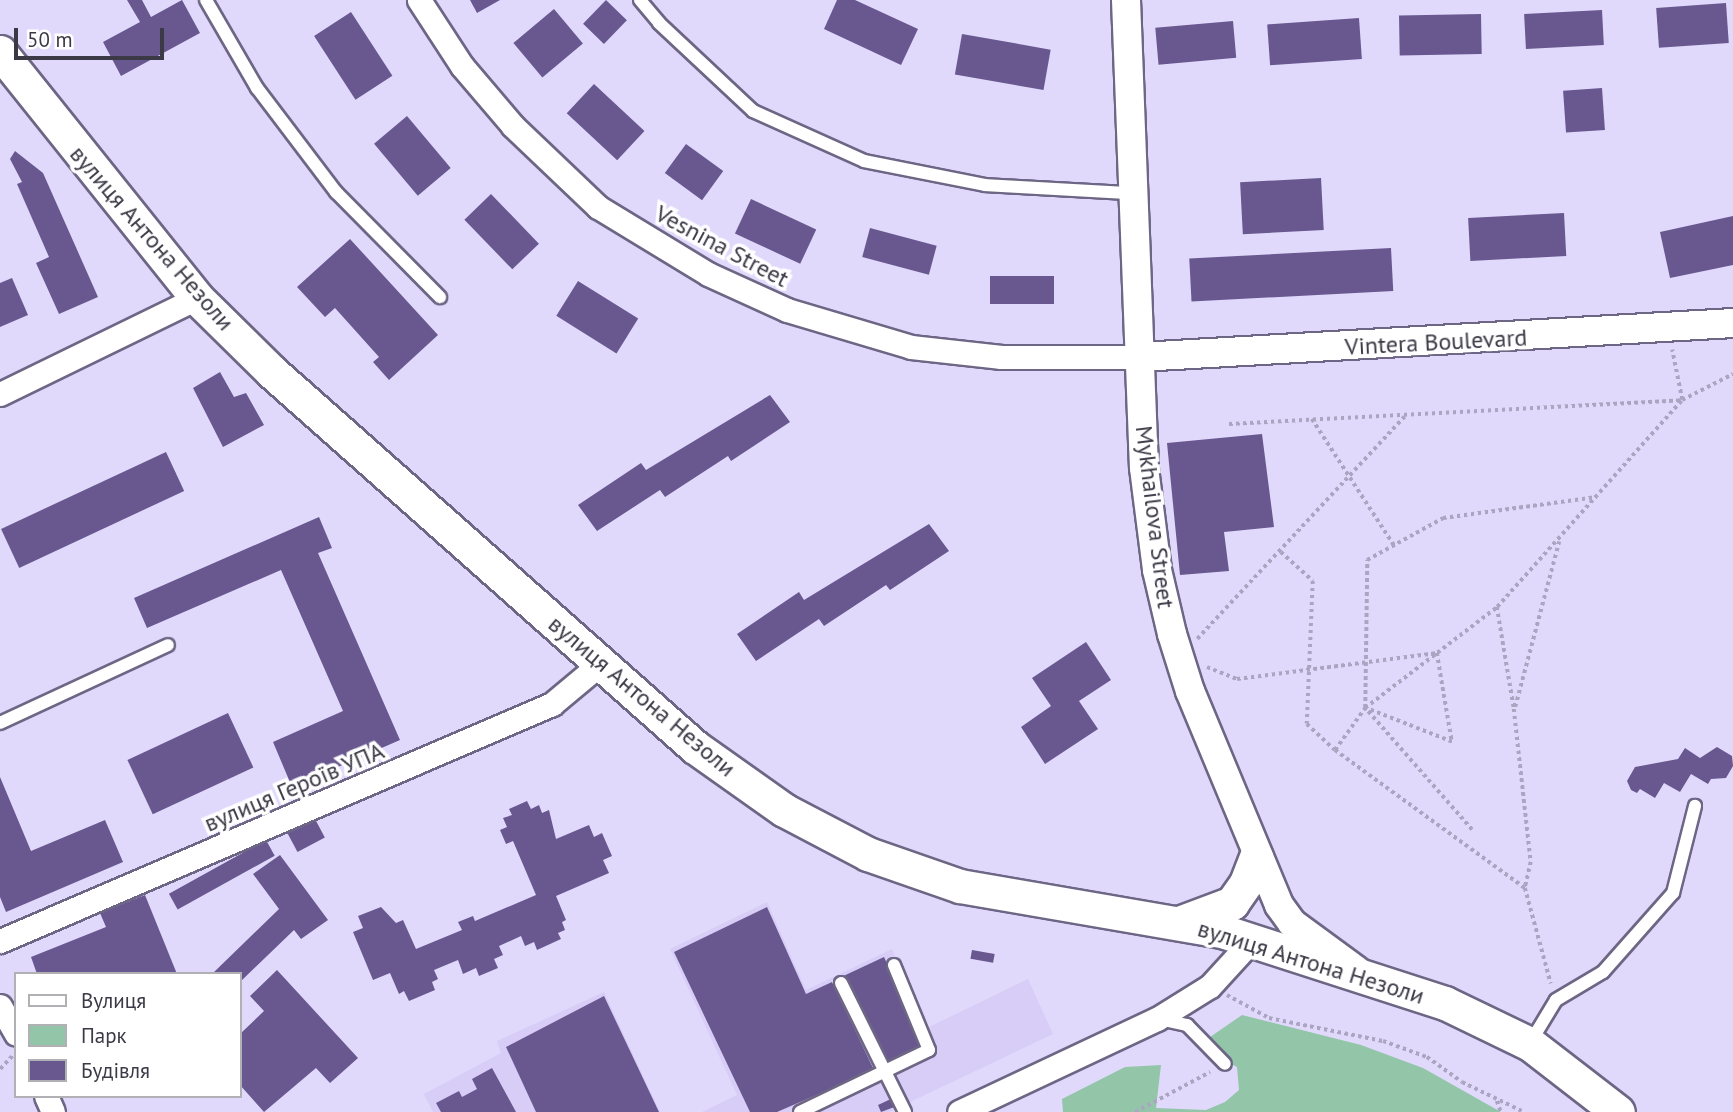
<!DOCTYPE html>
<html>
<head>
<meta charset="utf-8">
<style>
  body { margin:0 }
  #map { position:relative; width:1733px; height:1112px; overflow:hidden; background:#e1d9fc; font-family:"PT Sans",sans-serif }
  div>[style] { position:absolute }
  .built>* { inset:0; background:#d7cdf6 }
  .green>* { inset:0; background:#93c5a9 }
  .building>* { inset:0; background:#68588f; transform-origin:0 0 }
  .path>* { height:3.5px; margin-top:-1.75px; transform-origin:0; background:repeating-linear-gradient(90deg,#aca5c1 0 3.5px,transparent 0 7px) }
  .roads { filter:drop-shadow(2px 0 #6d6684) drop-shadow(-2px 0 #6d6684) drop-shadow(0 2px #6d6684) drop-shadow(0 -2px #6d6684) }
  .service>* { height:12px; margin:-6px; padding:0 6px; transform-origin:6px; border-radius:6px; background:#fff }
  .minor>* { height:23px; margin:-11.5px; padding:0 11.5px; transform-origin:11.5px; border-radius:11.5px; background:#fff }
  .tertiary>* { height:28px; margin:-14px; padding:0 14px; transform-origin:14px; border-radius:14px; background:#fff }
  .secondary>* { height:33px; margin:-16.5px; padding:0 16.5px; transform-origin:16.5px; border-radius:16.5px; background:#fff }
  span { translate:-50% -50%; white-space:nowrap; text-align:center; line-height:1.15; -webkit-text-stroke:7px #fff; paint-order:stroke }
  .street-label { font-size:24px; color:#3c3946 }
  .legend { position:absolute; left:14px; top:972px; width:228px; height:126px; box-sizing:border-box; background:#fff; border:2px solid #b1b0b5; margin:0; padding:9px 12px; list-style:none; font-size:21px; color:#3c3946 }
  .legend li { display:flex; align-items:center; gap:14px; height:35px }
  .legend b { width:35px; border:2px solid #b1b0b5 }
  .scale { position:absolute; left:14px; top:28px; width:150px; height:32px; box-sizing:border-box; border:4px solid #3c3946; border-top:0; padding-left:9px; font-size:21px; line-height:24px; white-space:nowrap; color:#3c3946; -webkit-text-stroke:5px #fff; paint-order:stroke }
</style>
</head>
<body>
<div id="map">
  <div class="built">
    <i style="clip-path:polygon(767px 902px,806px 990px,892px 949px,927px 1028px,1028px 979px,1053px 1034px,889px 1112px,702px 1112px,737px 1095px,670px 949px)"></i>
    <i style="clip-path:polygon(604px 992px,660px 1112px,433px 1112px,424px 1094px,501px 1053px,497px 1041px)"></i>
  </div>
  <div class="green">
    <i style="clip-path:polygon(1242px 1015px,1361px 1045px,1423px 1068px,1501px 1112px,1063px 1112px,1062px 1099px,1125px 1067px,1161px 1065px,1156px 1108px,1206px 1110px,1225px 1102px,1239px 1090px,1237px 1067px,1197px 1046px)"></i>
  </div>
  <div class="building">
    <i style="clip-path:polygon(127px 0,142px 0,151px 17px,182px 0,200px 33px,121px 76px,103px 42px,140px 22px)"></i>
    <i style="clip-path:polygon(470px 0,500px 0,477px 13px)"></i>
    <i style="left:606px;top:0;width:29px;height:33px;rotate:44deg"></i>
    <i style="clip-path:polygon(837px 0,855px 0,918px 29px,901px 65px,824px 29px)"></i>
    <i style="left:1726px;top:3px;width:40px;height:70px;rotate:86deg"></i>
    <i style="left:554px;top:9px;width:45px;height:53px;rotate:50deg"></i>
    <i style="left:1602px;top:10px;width:35px;height:78px;rotate:87deg"></i>
    <i style="left:351px;top:12px;width:76px;height:44px;rotate:57deg"></i>
    <i style="left:1481px;top:14px;width:40px;height:82px;rotate:89deg"></i>
    <i style="left:1359px;top:18px;width:41px;height:92px;rotate:86deg"></i>
    <i style="left:1233px;top:21px;width:37px;height:78px;rotate:85deg"></i>
    <i style="left:962px;top:34px;width:90px;height:41px;rotate:10deg"></i>
    <i style="left:594px;top:84px;width:69px;height:40px;rotate:43deg"></i>
    <i style="left:1602px;top:88px;width:42px;height:39px;rotate:86deg"></i>
    <i style="left:407px;top:116px;width:68px;height:43px;rotate:50deg"></i>
    <i style="left:686px;top:144px;width:46px;height:36px;rotate:36deg"></i>
    <i style="clip-path:polygon(15px 151px,43px 173px,98px 297px,59px 314px,36px 263px,49px 257px,17px 184px,22px 182px,10px 159px)"></i>
    <i style="left:1321px;top:178px;width:52px;height:81px;rotate:87deg"></i>
    <i style="left:491px;top:194px;width:69px;height:37px;rotate:46deg"></i>
    <i style="left:751px;top:199px;width:72px;height:38px;rotate:25deg"></i>
    <i style="left:1564px;top:213px;width:43px;height:96px;rotate:87deg"></i>
    <i style="clip-path:polygon(1733px 216px,1733px 265px,1670px 278px,1660px 232px)"></i>
    <i style="left:870px;top:228px;width:69px;height:30px;rotate:15deg"></i>
    <i style="clip-path:polygon(350px 239px,438px 335px,389px 380px,373px 362px,379px 357px,335px 308px,325px 317px,297px 287px)"></i>
    <i style="left:1391px;top:248px;width:43px;height:202px;rotate:87deg"></i>
    <i style="left:990px;top:276px;width:64px;height:28px"></i>
    <i style="clip-path:polygon(12px 278px,28px 315px,0 327px,0 283px)"></i>
    <i style="left:578px;top:281px;width:71px;height:41px;rotate:32deg"></i>
    <i style="clip-path:polygon(220px 372px,234px 397px,246px 393px,264px 425px,223px 447px,193px 388px)"></i>
    <i style="clip-path:polygon(770px 395px,790px 422px,731px 461px,728px 456px,665px 497px,660px 490px,597px 531px,578px 505px,641px 463px,646px 470px)"></i>
    <i style="clip-path:polygon(1262px 434px,1274px 527px,1224px 532px,1229px 571px,1180px 575px,1167px 443px)"></i>
    <i style="left:166px;top:452px;width:43px;height:182px;rotate:65deg"></i>
    <i style="clip-path:polygon(319px 517px,332px 548px,318px 553px,400px 740px,292px 787px,273px 742px,343px 711px,281px 570px,147px 628px,134px 598px)"></i>
    <i style="clip-path:polygon(929px 524px,949px 551px,890px 590px,886px 585px,824px 626px,819px 619px,756px 661px,737px 634px,799px 592px,804px 600px)"></i>
    <i style="clip-path:polygon(1086px 642px,1111px 680px,1079px 701px,1098px 729px,1045px 764px,1021px 727px,1051px 706px,1032px 678px)"></i>
    <i style="left:228px;top:713px;width:60px;height:111px;rotate:65deg"></i>
    <i style="clip-path:polygon(1717px 747px,1732px 756px,1733px 766px,1726px 778px,1711px 779px,1708px 784px,1691px 774px,1680px 792px,1664px 783px,1655px 798px,1640px 789px,1637px 793px,1631px 790px,1627px 781px,1635px 767px,1678px 759px,1685px 748px,1700px 758px)"></i>
    <i style="clip-path:polygon(0 777px,31px 851px,105px 820px,123px 862px,6px 912px,0 897px)"></i>
    <i style="clip-path:polygon(527px 801px,531px 809px,539px 805px,542px 813px,549px 810px,556px 839px,589px 825px,594px 837px,602px 833px,612px 856px,603px 860px,609px 873px,556px 896px,566px 920px,562px 922px,565px 930px,558px 933px,561px 939px,537px 950px,534px 942px,525px 946px,521px 936px,499px 946px,503px 955px,494px 959px,498px 968px,479px 976px,476px 968px,463px 974px,458px 960px,434px 970px,438px 979px,432px 982px,435px 990px,409px 1001px,404px 991px,399px 994px,390px 973px,373px 980px,353px 932px,363px 928px,358px 916px,381px 907px,396px 923px,403px 920px,416px 949px,462px 930px,458px 922px,473px 916px,475px 921px,536px 895px,513px 841px,506px 844px,500px 830px,507px 827px,503px 818px,512px 815px,509px 809px)"></i>
    <i style="left:315px;top:819px;width:21px;height:31px;rotate:62deg"></i>
    <i style="left:266px;top:840px;width:18px;height:111px;rotate:61deg"></i>
    <i style="clip-path:polygon(280px 855px,328px 920px,301px 939px,294px 930px,240px 982px,240px 974px,212px 974px,279px 909px,253px 874px)"></i>
    <i style="clip-path:polygon(145px 895px,177px 974px,37px 974px,31px 957px,106px 927px,100px 913px)"></i>
    <i style="clip-path:polygon(767px 907px,806px 994px,832px 982px,874px 1070px,777px 1112px,750px 1112px,674px 952px)"></i>
    <i style="left:972px;top:950px;width:23px;height:9px;rotate:10deg"></i>
    <i style="left:884px;top:957px;width:96px;height:43px;rotate:65deg"></i>
    <i style="clip-path:polygon(277px 970px,358px 1058px,330px 1083px,316px 1068px,264px 1112px,240px 1085px,240px 1034px,264px 1011px,250px 996px)"></i>
    <i style="clip-path:polygon(604px 996px,659px 1112px,536px 1112px,506px 1047px)"></i>
    <i style="clip-path:polygon(492px 1068px,516px 1112px,441px 1112px,436px 1103px,459px 1091px,462px 1097px,477px 1089px,472px 1079px)"></i>
    <i style="clip-path:polygon(893px 1098px,897px 1106px,881px 1112px,878px 1105px)"></i>
  </div>
  <div class="path">
    <i style="left:1312px;top:419px;width:153px;rotate:57deg"></i>
    <i style="left:1229px;top:424px;width:454px;rotate:-3deg"></i>
    <i style="left:1682px;top:400px;width:57px;rotate:-27deg"></i>
    <i style="left:1281px;top:552px;width:43px;rotate:42.2deg"></i>
    <i style="left:1313px;top:581px;width:143px;rotate:92.4deg"></i>
    <i style="left:1307px;top:724px;width:38px;rotate:43deg"></i>
    <i style="left:1335px;top:750px;width:235px;rotate:36deg"></i>
    <i style="left:1497px;top:607px;width:103px;rotate:80.5deg"></i>
    <i style="left:1514px;top:709px;width:154px;rotate:83.7deg"></i>
    <i style="left:1531px;top:862px;width:27px;rotate:103deg"></i>
    <i style="left:1525px;top:888px;width:99px;rotate:74.8deg"></i>
    <i style="left:1197px;top:639px;width:304px;rotate:-47deg"></i>
    <i style="left:1207px;top:667px;width:32px;rotate:22deg"></i>
    <i style="left:1237px;top:679px;width:202px;rotate:-7.4deg"></i>
    <i style="left:1437px;top:653px;width:90px;rotate:80.4deg"></i>
    <i style="left:1452px;top:742px;width:93px;rotate:-158.7deg"></i>
    <i style="left:1515px;top:707px;width:171px;rotate:-75.1deg"></i>
    <i style="left:1335px;top:750px;width:52px;rotate:-54.5deg"></i>
    <i style="left:1365px;top:708px;width:166px;rotate:-37.4deg"></i>
    <i style="left:1497px;top:607px;width:278px;rotate:-48.2deg"></i>
    <i style="left:1682px;top:400px;width:51px;rotate:-101.3deg"></i>
    <i style="left:1472px;top:830px;width:162px;rotate:-131.3deg"></i>
    <i style="left:1365px;top:708px;width:148px;rotate:-89.2deg"></i>
    <i style="left:1367px;top:560px;width:87px;rotate:-28.9deg"></i>
    <i style="left:1443px;top:518px;width:155px;rotate:-7.8deg"></i>
    <i style="left:1227px;top:995px;width:48px;rotate:28.7deg"></i>
    <i style="left:1269px;top:1018px;width:116px;rotate:11.4deg"></i>
    <i style="left:1383px;top:1041px;width:47px;rotate:20deg"></i>
    <i style="left:1427px;top:1057px;width:43px;rotate:35.5deg"></i>
    <i style="left:1462px;top:1082px;width:69px;rotate:25.8deg"></i>
    <i style="left:0;top:1069px;width:19px;rotate:-47deg"></i>
    <i style="left:1497px;top:1101px;width:12px;rotate:70deg"></i>
    <i style="left:1135px;top:1112px;width:85px;rotate:-28.1deg"></i>
  </div>
  <div class="roads">
    <div class="service">
      <i style="left:206px;top:0;width:102px;rotate:59.9deg"></i>
      <i style="left:257px;top:88px;width:131px;rotate:52.8deg"></i>
      <i style="left:336px;top:192px;width:148px;rotate:45.3deg"></i>
      <i style="left:640px;top:0;width:30px;rotate:50deg"></i>
      <i style="left:659px;top:23px;width:129px;rotate:43.1deg"></i>
      <i style="left:753px;top:111px;width:122px;rotate:24.2deg"></i>
      <i style="left:864px;top:161px;width:123px;rotate:11.2deg"></i>
      <i style="left:985px;top:185px;width:145px;rotate:3.2deg"></i>
      <i style="left:0;top:723px;width:185px;rotate:-24.9deg"></i>
      <i style="left:841px;top:983px;width:144px;rotate:63.6deg"></i>
      <i style="left:1159px;top:1019px;width:29px;rotate:12deg"></i>
      <i style="left:1187px;top:1025px;width:54px;rotate:45.7deg"></i>
      <i style="left:1530px;top:1043px;width:50px;rotate:-58.8deg"></i>
      <i style="left:1556px;top:1000px;width:55px;rotate:-30.8deg"></i>
      <i style="left:1603px;top:972px;width:106px;rotate:-48.5deg"></i>
      <i style="left:1673px;top:893px;width:90px;rotate:-75.8deg"></i>
      <i style="left:800px;top:1112px;width:143px;rotate:-25.7deg"></i>
      <i style="left:929px;top:1050px;width:92px;rotate:-112.4deg"></i>
    </div>
    <div class="minor">
      <i style="left:419px;top:0;width:79px;rotate:56.9deg"></i>
      <i style="left:462px;top:66px;width:79px;rotate:49.6deg"></i>
      <i style="left:513px;top:126px;width:117px;rotate:43.6deg"></i>
      <i style="left:598px;top:207px;width:129px;rotate:31.3deg"></i>
      <i style="left:708px;top:274px;width:87px;rotate:24.5deg"></i>
      <i style="left:787px;top:310px;width:129px;rotate:16.6deg"></i>
      <i style="left:911px;top:347px;width:91px;rotate:6.3deg"></i>
      <i style="left:1001px;top:357px;width:139px"></i>
      <i style="left:0;top:394px;width:219px;rotate:-26deg"></i>
      <i style="left:0;top:941px;width:601px;rotate:-23.24deg"></i>
      <i style="left:552px;top:704px;width:62px;rotate:-39.8deg"></i>
      <i style="left:0;top:1006px;width:32px;rotate:60deg"></i>
      <i style="left:46px;top:1096px;width:17px;rotate:66deg"></i>
      <i style="left:959px;top:1112px;width:219px;rotate:-25.2deg"></i>
      <i style="left:1157px;top:1019px;width:62px;rotate:-31.9deg"></i>
      <i style="left:1210px;top:986px;width:62px;rotate:-47.6deg"></i>
    </div>
    <div class="tertiary">
      <i style="left:1126px;top:0;width:468px;rotate:87.8deg"></i>
      <i style="left:1144px;top:468px;width:103px;rotate:82.7deg"></i>
      <i style="left:1157px;top:570px;width:66px;rotate:76.8deg"></i>
      <i style="left:1172px;top:634px;width:60px;rotate:72.5deg"></i>
      <i style="left:1190px;top:691px;width:232px;rotate:67.4deg"></i>
      <i style="left:1279px;top:905px;width:22px;rotate:54deg"></i>
      <i style="left:1292px;top:923px;width:79px;rotate:36.3deg"></i>
      <i style="left:1140px;top:357px;width:594px;rotate:-3.28deg"></i>
    </div>
    <div class="secondary">
      <i style="left:0;top:52px;width:315px;rotate:51.3deg"></i>
      <i style="left:197px;top:298px;width:105px;rotate:44.6deg"></i>
      <i style="left:272px;top:372px;width:565px;rotate:41.56deg"></i>
      <i style="left:695px;top:747px;width:109px;rotate:35.3deg"></i>
      <i style="left:784px;top:810px;width:95px;rotate:27.6deg"></i>
      <i style="left:868px;top:854px;width:97px;rotate:19.2deg"></i>
      <i style="left:960px;top:886px;width:269px;rotate:9.8deg"></i>
      <i style="left:1225px;top:932px;width:231px;rotate:17.9deg"></i>
      <i style="left:1445px;top:1003px;width:94px;rotate:25.8deg"></i>
      <i style="left:1530px;top:1044px;width:111px;rotate:37.7deg"></i>
      <i style="left:1179px;top:923px;width:57px;rotate:-20.7deg"></i>
      <i style="left:1232px;top:903px;width:24px;rotate:-55deg"></i>
      <i style="left:1246px;top:883px;width:28px;rotate:-69deg"></i>
    </div>
  </div>
  <div class="street-label">
    <span style="left:152px;top:238px;rotate:49deg">вулиця Антона Незоли</span>
    <span style="left:722px;top:246px;rotate:28deg">Vesnina Street</span>
    <span style="left:1436px;top:342px;rotate:-3deg">Vintera Boulevard</span>
    <span style="left:1155px;top:517px;rotate:83deg">Mykhailova Street</span>
    <span style="left:642px;top:696px;rotate:40deg">вулиця Антона Незоли</span>
    <span style="left:294px;top:787px;rotate:-23deg">вулиця Героїв УПА</span>
    <span style="left:1311px;top:962px;rotate:17deg">вулиця Антона Незоли</span>
  </div>
  <ul class="legend">
  <li><b style="height:9px;background:#fff"></b>Вулиця</li>
  <li><b style="height:19px;background:#93c5a9"></b>Парк</li>
  <li><b style="height:19px;background:#68588f"></b>Будівля</li>
  </ul>
  <div class="scale">50 m</div>
</div>
</body>
</html>
